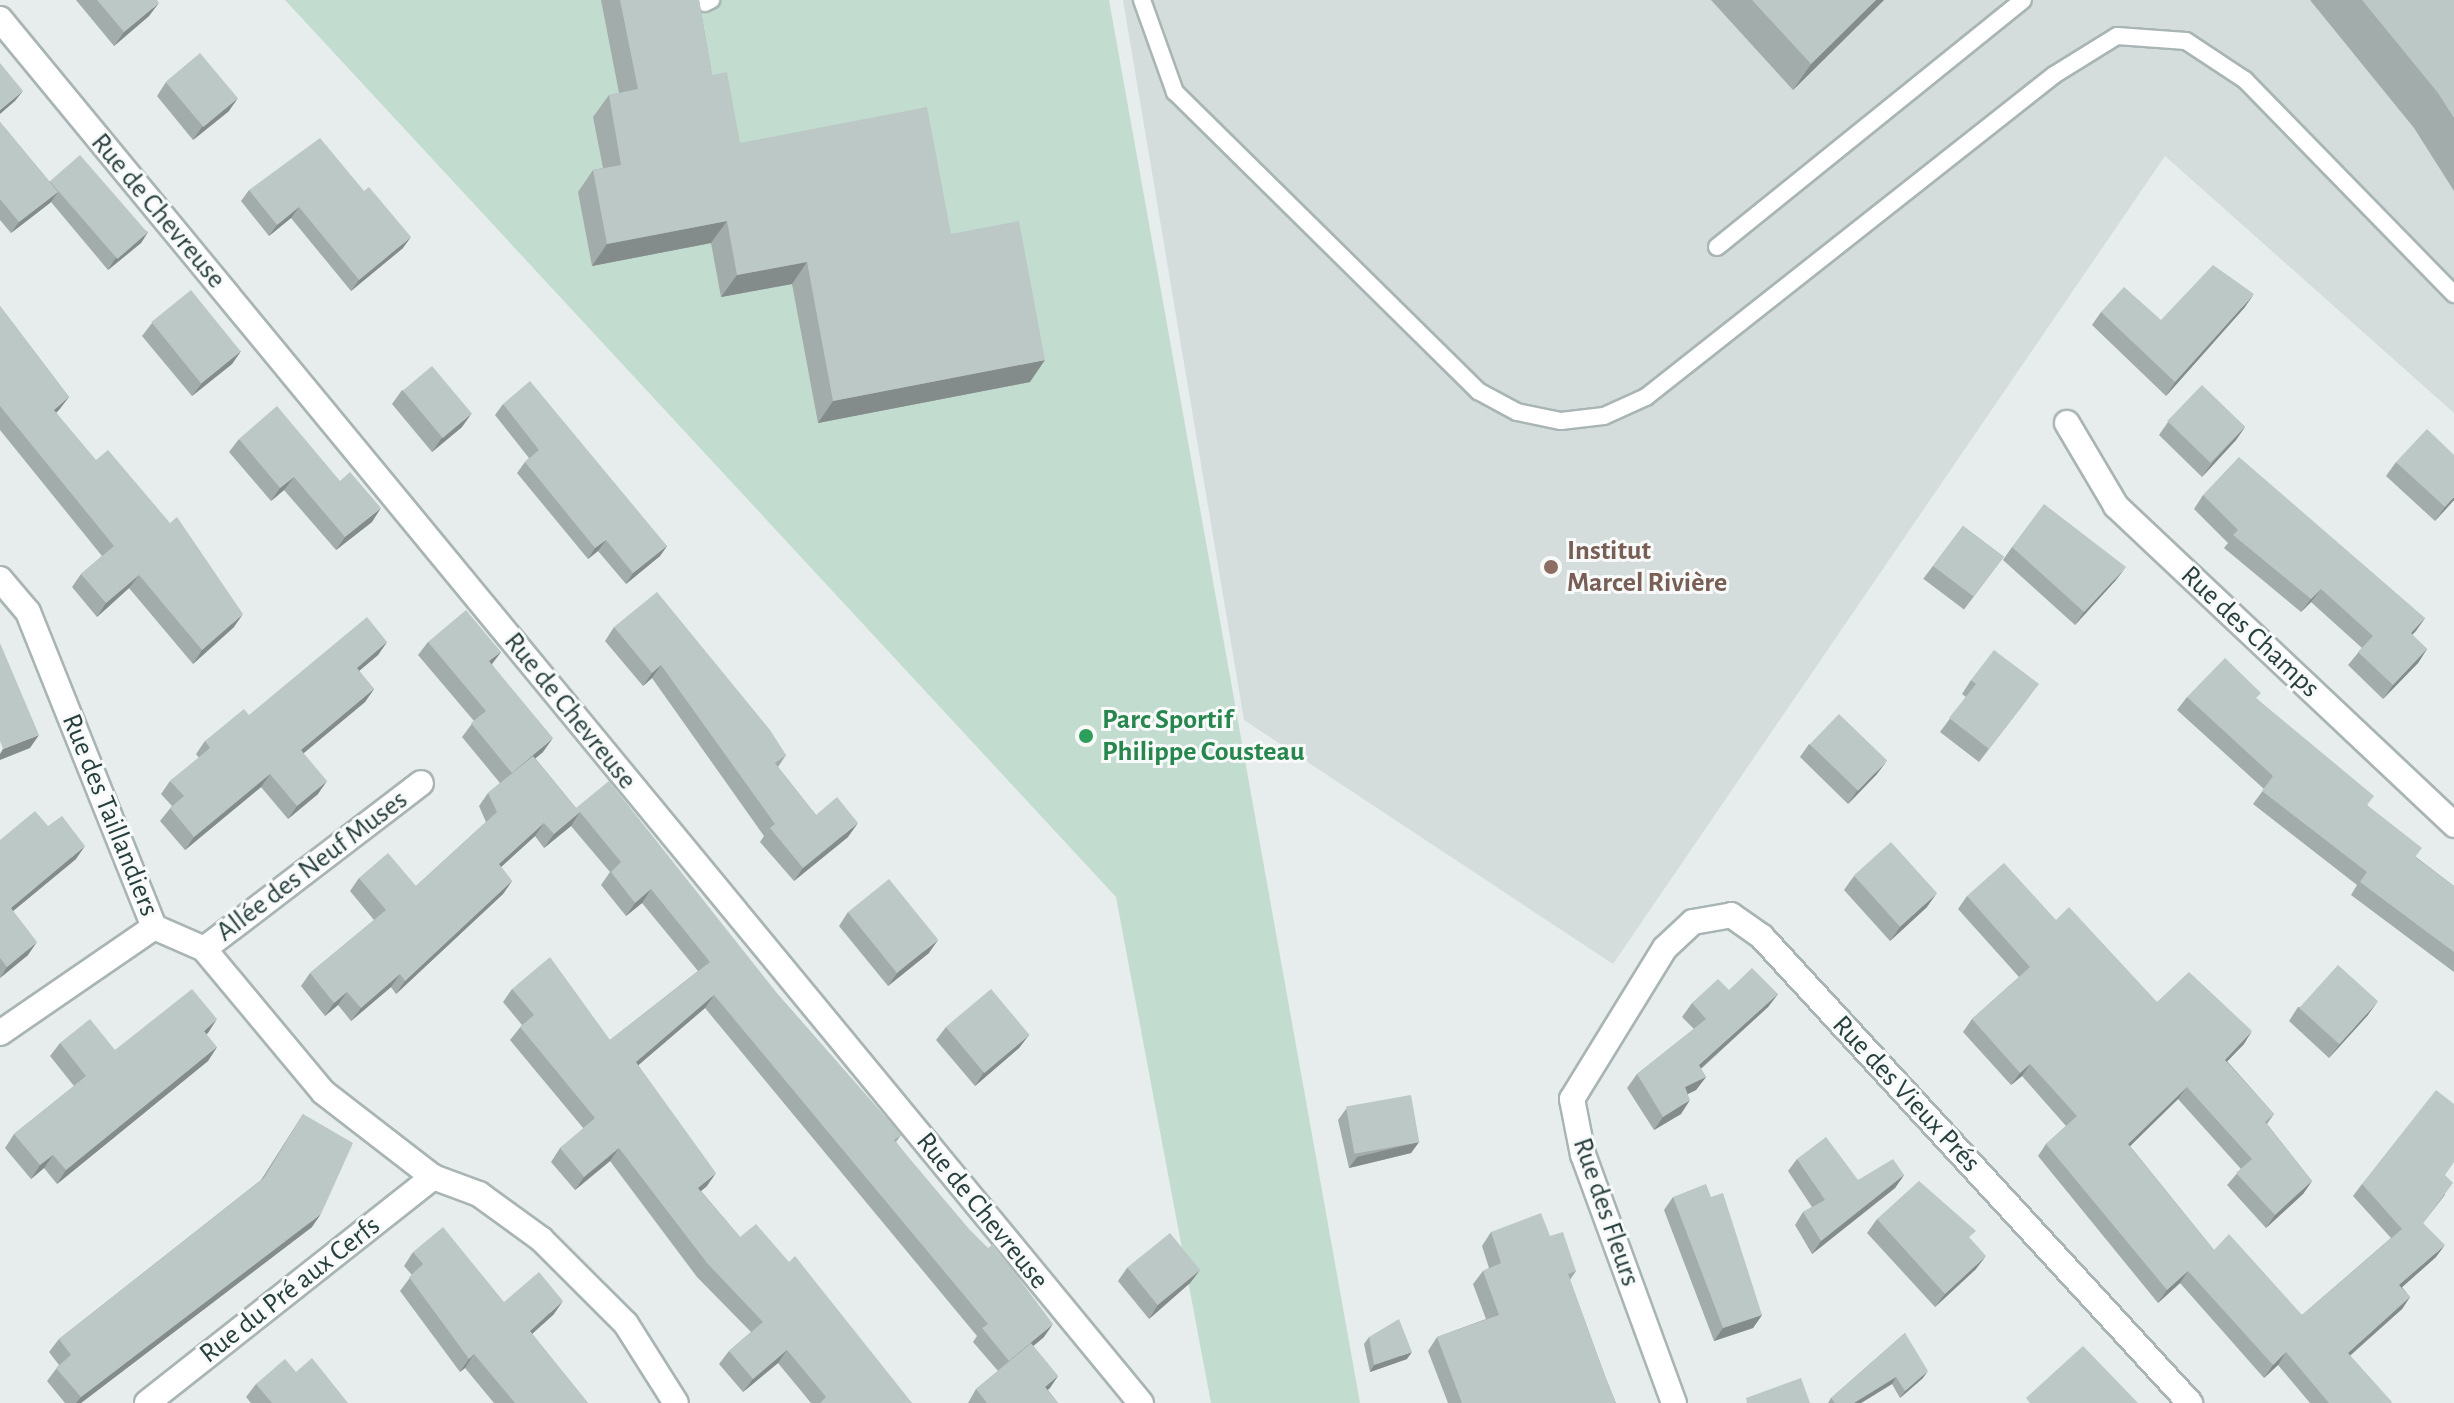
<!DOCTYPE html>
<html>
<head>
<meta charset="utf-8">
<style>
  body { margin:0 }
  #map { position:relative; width:2454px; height:1403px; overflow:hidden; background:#e6edec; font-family:"Alegreya Sans",sans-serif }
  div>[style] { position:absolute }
  .built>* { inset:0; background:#d4dddb }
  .green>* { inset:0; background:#c2dcd0 }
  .roads { filter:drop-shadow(2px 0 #a9b5b4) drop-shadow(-2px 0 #a9b5b4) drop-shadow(0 2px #a9b5b4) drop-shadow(0 -2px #a9b5b4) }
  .lane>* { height:16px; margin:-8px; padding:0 8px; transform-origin:8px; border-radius:8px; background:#fff }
  .street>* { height:24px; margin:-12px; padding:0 12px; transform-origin:12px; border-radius:12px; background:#fff }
  .wall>* { inset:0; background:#a2acaa; transform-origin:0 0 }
  .shaded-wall>* { inset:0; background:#848c8b }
  .building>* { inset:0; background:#bcc8c6; transform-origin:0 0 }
  .dots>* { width:22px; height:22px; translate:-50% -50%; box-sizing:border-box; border:4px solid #f7faf9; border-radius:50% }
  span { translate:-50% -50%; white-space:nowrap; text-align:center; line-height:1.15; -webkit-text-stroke:6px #f7faf9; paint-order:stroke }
  .street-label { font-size:28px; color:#273e3e }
  .education-label { font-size:28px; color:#785e54; font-weight:700 }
  .left { translate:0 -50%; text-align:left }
  .leisure-label { font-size:28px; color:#27864d; font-weight:700 }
</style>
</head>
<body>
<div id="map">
  <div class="built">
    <i style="clip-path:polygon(1123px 0,2454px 0,2454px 413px,2165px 156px,1613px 964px,1244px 720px)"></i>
  </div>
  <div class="green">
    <i style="clip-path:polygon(285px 0,1109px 0,1360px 1403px,1211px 1403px,1116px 897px)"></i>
  </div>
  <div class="roads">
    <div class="lane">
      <i style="left:1142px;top:0;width:98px;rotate:70.3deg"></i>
      <i style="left:1175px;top:92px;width:426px;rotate:44.6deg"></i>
      <i style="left:1478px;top:391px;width:44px;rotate:28.3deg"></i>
      <i style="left:1517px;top:412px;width:45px;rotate:11.6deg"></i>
      <i style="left:1561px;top:421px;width:43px;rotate:-6.6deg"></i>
      <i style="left:1604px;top:416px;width:46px;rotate:-24.3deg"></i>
      <i style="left:1646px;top:397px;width:520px;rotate:-38.28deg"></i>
      <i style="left:2054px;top:75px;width:74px;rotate:-31.8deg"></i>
      <i style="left:2117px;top:36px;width:69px;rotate:4.1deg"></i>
      <i style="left:2186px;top:41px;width:71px;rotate:33.5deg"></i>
      <i style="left:2245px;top:80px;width:299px;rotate:45.7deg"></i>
      <i style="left:705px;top:3px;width:7px;rotate:-27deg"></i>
      <i style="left:1717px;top:247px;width:393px;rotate:-38.9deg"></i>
    </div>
    <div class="street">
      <i style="left:0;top:19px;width:1794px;rotate:50.5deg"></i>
      <i style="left:2067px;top:423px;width:96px;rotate:59.4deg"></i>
      <i style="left:2116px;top:506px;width:465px;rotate:43.3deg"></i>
      <i style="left:0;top:579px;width:43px;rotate:49.7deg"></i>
      <i style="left:28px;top:612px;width:339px;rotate:68.2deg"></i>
      <i style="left:154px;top:927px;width:55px;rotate:23.7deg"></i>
      <i style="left:204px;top:949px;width:186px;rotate:50.2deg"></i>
      <i style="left:323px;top:1092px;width:139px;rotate:37.7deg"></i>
      <i style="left:433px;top:1177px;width:49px;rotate:20.3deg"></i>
      <i style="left:479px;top:1194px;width:77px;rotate:36deg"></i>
      <i style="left:541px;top:1239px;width:120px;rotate:45deg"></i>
      <i style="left:626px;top:1324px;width:93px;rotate:57.7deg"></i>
      <i style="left:204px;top:949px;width:273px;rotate:-37.4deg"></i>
      <i style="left:0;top:1033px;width:187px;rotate:-34.5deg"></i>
      <i style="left:147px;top:1403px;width:365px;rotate:-38.3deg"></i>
      <i style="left:1674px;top:1403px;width:264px;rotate:-110.1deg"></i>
      <i style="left:1583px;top:1155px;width:57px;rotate:-101.1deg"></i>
      <i style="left:1572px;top:1099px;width:177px;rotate:-58.4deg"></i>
      <i style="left:1665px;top:948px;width:38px;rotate:-43deg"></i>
      <i style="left:1693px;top:922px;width:39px;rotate:-10deg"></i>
      <i style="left:1731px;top:915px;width:38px;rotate:35deg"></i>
      <i style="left:1762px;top:937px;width:633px;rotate:47.43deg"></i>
    </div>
  </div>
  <div class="wall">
    <i style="clip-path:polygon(76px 0,157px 0,149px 16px,114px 46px)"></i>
    <i style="clip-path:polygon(601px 0,699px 0,712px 75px,740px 143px,951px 234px,1030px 382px,818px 423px,792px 284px,721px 297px,711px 243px,592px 266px,578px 192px,593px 170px,603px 168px,593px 117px,609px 95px,619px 93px)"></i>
    <i style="clip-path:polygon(1711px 0,1884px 0,1793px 90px)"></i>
    <i style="clip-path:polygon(2310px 0,2454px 0,2454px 191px,2414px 128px)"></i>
    <i style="clip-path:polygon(166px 82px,229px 111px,193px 140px,157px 96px)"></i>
    <i style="clip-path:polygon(0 122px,49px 181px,148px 232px,141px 243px,108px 270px,51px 202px,11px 233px,0 220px)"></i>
    <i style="clip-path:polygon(249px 190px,364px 191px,403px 248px,351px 291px,291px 218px,269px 236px,241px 201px)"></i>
    <i style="clip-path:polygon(0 306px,69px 397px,56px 413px,234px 627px,193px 664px,129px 588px,97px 617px,72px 587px,81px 574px,102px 556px,0 430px)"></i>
    <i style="clip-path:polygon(2245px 307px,2166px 396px,2092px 325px,2101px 312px,2161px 320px)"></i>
    <i style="clip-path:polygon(152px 323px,241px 351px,232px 364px,192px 396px,142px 336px)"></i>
    <i style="clip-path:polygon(402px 390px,462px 427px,432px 452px,392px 404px)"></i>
    <i style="clip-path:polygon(503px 404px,667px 546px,660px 556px,626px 584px,598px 551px,588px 559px,517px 473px,525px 462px,529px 458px,495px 415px)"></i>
    <i style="clip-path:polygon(2168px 422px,2245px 427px,2236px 440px,2202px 477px,2159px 435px)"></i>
    <i style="clip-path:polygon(239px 439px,372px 522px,336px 550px,284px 490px,271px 501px,229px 452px)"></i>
    <i style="clip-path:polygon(2396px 462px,2454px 500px,2435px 521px,2386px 476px)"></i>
    <i style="clip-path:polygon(2203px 495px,2425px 618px,2412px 635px,2427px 649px,2418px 663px,2383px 699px,2348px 665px,2362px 648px,2311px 602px,2301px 612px,2224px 548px,2228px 543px,2194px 509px)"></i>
    <i style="left:1963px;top:526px;width:51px;height:66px;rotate:37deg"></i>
    <i style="clip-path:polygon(2012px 547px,2116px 580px,2075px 625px,2003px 560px)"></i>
    <i style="clip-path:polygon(614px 627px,786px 755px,778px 767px,816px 815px,848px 837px,794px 881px,760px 842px,764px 836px,652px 678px,643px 686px,605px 641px)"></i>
    <i style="clip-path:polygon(387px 642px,378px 655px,359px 671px,374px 689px,365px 702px,303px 753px,318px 794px,288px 819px,261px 787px,185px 850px,160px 821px,172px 806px,161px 794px,170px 781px,199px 758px,196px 754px,205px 741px)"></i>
    <i style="clip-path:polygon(428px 642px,501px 652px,492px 664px,543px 752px,535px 758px,576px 808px,780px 997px,901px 1135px,896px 1142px,1044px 1337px,1033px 1346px,1058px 1376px,1048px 1390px,1058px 1403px,968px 1403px,976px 1389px,998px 1371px,973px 1342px,977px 1336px,705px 1008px,638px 1065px,707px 1186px,701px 1191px,740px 1237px,912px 1403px,811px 1403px,778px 1363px,743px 1392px,719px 1364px,729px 1351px,751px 1332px,697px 1277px,610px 1161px,575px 1190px,551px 1162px,560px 1148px,584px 1129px,510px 1040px,522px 1025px,503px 1002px,512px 989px,610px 1040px,698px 971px,642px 903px,626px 916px,601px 885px,610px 872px,571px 826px,544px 848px,535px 836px,501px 867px,512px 881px,503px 894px,396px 994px,391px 987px,351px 1021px,338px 1005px,325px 1016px,301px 986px,310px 973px,374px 920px,350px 891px,359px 878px,416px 886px,486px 822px,479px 806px,488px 793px,500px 783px,462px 737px,474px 721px,418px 655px)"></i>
    <i style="clip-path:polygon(1971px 680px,2029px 697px,1979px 762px,1940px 732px,1966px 697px,1962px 694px)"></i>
    <i style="clip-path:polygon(2187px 697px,2257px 699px,2367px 805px,2416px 857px,2454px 886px,2454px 972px,2351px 895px,2357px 885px,2253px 804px,2264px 789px,2177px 710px)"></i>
    <i style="clip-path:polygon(1809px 744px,1877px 774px,1848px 804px,1800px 757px)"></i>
    <i style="clip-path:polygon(0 840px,76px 859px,13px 911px,28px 955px,0 978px)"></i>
    <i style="clip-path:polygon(1854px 876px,1927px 907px,1890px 941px,1844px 890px)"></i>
    <i style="clip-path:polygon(1967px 896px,2056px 920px,2157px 1002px,2244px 1044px,2227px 1061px,2274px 1114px,2267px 1124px,2312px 1181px,2303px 1194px,2266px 1228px,2227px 1185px,2241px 1169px,2178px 1099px,2130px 1146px,2214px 1250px,2302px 1315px,2391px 1238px,2353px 1196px,2362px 1184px,2445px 1176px,2445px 1195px,2423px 1223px,2436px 1257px,2402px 1287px,2410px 1297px,2402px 1309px,2350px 1356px,2391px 1403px,2310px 1403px,2278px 1365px,2264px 1378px,2180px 1283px,2158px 1303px,2038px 1156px,2046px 1144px,2066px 1126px,2022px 1076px,2011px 1085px,1963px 1032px,1972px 1019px,2019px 977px,1958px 909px)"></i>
    <i style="clip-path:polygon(848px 912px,929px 953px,888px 986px,839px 926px)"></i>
    <i style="clip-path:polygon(1729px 990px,1778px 994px,1768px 1007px,1701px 1069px,1706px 1077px,1696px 1090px,1688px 1094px,1681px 1114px,1654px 1130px,1627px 1088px,1637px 1074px,1694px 1029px,1682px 1017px,1692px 1003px)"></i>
    <i style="clip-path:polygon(2298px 1007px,2368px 1015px,2329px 1058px,2289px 1021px)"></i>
    <i style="clip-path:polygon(946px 1027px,1029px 1035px,1019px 1048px,975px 1086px,936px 1040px)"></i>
    <i style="clip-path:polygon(60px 1043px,115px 1050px,217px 1047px,208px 1061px,57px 1184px,44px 1168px,31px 1179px,5px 1148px,14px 1134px,74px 1086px,50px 1056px)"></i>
    <i style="clip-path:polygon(1346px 1109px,1419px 1142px,1411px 1153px,1349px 1168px,1338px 1120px)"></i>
    <i style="clip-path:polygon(303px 1114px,312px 1227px,81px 1403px,65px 1403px,47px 1381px,59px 1365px,49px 1352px,59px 1339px,261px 1180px)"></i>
    <i style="clip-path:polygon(1797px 1159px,1858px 1180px,1904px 1175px,1895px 1188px,1812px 1254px,1795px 1225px,1803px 1212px,1812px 1207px,1788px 1171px)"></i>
    <i style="clip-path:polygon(1673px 1197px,1762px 1315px,1753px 1328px,1714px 1341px,1664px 1210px)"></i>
    <i style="clip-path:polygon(1877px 1219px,1970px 1239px,1976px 1269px,1935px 1307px,1867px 1233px)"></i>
    <i style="clip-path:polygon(1491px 1232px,1550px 1236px,1576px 1271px,1570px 1280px,1605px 1376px,1616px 1403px,1448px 1403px,1428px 1351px,1437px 1337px,1486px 1319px,1473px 1284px,1483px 1271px,1489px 1268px,1482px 1246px)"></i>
    <i style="clip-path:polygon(413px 1252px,504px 1302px,554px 1314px,532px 1334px,588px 1403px,494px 1403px,465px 1368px,460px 1372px,400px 1291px,412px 1275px,404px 1266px)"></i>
    <i style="clip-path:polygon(1127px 1268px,1200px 1270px,1190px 1283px,1149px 1319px,1118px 1281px)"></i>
    <i style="clip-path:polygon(1905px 1333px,1923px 1378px,1900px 1398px,1892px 1384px,1861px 1403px,1828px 1403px,1831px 1398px)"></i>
    <i style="clip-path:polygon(1369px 1337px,1407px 1359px,1370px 1372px,1364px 1344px)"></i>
    <i style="clip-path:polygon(296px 1372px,348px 1403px,251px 1403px,246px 1397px,256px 1384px)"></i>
  </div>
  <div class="shaded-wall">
    <i style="clip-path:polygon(1876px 0,1884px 0,1793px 90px,1811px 64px)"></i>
    <i style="clip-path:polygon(159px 3px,149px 16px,114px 46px,124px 32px)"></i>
    <i style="clip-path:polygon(23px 91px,15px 101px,0 114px,0 110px)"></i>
    <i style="clip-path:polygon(238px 98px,229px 111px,193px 140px,202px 127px)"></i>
    <i style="clip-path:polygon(58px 192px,50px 203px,11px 233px,19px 222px)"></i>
    <i style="clip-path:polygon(299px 207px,291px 218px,269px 236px,277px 225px)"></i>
    <i style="clip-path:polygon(727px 221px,711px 243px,592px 266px,607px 244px)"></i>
    <i style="clip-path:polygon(148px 232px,141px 243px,108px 270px,115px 259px)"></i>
    <i style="clip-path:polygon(411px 237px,403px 248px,351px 291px,359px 280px)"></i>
    <i style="clip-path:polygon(807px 262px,792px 284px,721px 297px,737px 275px)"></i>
    <i style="clip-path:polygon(2254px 294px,2245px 307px,2166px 396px,2175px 382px)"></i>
    <i style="clip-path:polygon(241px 351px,232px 364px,192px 396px,202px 383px)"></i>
    <i style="clip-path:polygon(1045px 360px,1030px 382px,818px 423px,833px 401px)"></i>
    <i style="clip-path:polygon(69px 397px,59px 410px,45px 423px,54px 410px)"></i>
    <i style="clip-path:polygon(472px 413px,462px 427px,432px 452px,441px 439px)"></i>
    <i style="clip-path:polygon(2245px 427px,2236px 440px,2202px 477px,2212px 463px)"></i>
    <i style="clip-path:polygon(294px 477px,284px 490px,271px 501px,280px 488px)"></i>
    <i style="clip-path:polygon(2454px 497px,2454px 500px,2435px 521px,2445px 507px)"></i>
    <i style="clip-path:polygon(381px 508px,372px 522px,336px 550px,345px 537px)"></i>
    <i style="clip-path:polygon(606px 540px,598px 551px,588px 559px,595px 548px)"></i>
    <i style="clip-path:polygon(667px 546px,660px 556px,626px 584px,633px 573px)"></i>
    <i style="clip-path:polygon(2126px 567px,2116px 580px,2075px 625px,2084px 612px)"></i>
    <i style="clip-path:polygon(139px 575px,129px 588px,97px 617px,106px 603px)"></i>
    <i style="clip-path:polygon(2321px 589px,2311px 602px,2301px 612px,2311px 599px)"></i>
    <i style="clip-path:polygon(243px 614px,234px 627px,193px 664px,202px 650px)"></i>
    <i style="clip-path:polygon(2425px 618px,2416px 631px,2401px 646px,2411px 633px)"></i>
    <i style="clip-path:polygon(387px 642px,378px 655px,347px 681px,357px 668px)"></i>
    <i style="clip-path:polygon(2427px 649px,2418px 663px,2383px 699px,2393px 685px)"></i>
    <i style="clip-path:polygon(501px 652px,491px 665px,489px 661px)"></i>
    <i style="clip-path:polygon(661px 665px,652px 678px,643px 686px,652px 673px)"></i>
    <i style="clip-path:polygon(374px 689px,365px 702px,292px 763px,301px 750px)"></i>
    <i style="clip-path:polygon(39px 735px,30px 748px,0 760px,0 754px,3px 749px)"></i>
    <i style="clip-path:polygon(553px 738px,543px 752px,503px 786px,512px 773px)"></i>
    <i style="clip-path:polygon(1887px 761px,1877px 774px,1848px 804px,1857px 791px)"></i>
    <i style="clip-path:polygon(270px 774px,261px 787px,185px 850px,194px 837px)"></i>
    <i style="clip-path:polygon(327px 781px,318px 794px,288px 819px,297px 806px)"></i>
    <i style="clip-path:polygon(580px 812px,571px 826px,544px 848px,554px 834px)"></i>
    <i style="clip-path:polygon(544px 823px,535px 836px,490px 877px,499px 864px)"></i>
    <i style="clip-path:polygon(858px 823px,848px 837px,794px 881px,803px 868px)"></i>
    <i style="clip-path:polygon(85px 846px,76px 859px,1px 921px,11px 908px)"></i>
    <i style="clip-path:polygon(512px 881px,503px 894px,396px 994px,405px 981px)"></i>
    <i style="clip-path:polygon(651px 889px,642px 903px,626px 916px,635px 903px)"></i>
    <i style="clip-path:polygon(1937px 893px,1927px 907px,1890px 941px,1900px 927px)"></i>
    <i style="clip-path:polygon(938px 940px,929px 953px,888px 986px,898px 972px)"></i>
    <i style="clip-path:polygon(37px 942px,28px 955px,0 978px,7px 967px)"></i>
    <i style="clip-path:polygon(400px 974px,391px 987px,351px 1021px,361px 1008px)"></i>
    <i style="clip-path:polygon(347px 992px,338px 1005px,325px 1016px,334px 1003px)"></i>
    <i style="clip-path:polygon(1778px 994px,1768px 1007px,1689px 1079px,1699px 1065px)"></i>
    <i style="clip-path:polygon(714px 995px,705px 1008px,627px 1075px,636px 1062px)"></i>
    <i style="clip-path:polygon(2378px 1001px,2368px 1015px,2329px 1058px,2339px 1045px)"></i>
    <i style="clip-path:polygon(217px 1019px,208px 1033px,195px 1044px,204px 1031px)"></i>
    <i style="clip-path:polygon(2252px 1031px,2244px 1044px,2217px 1072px,2225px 1060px)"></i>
    <i style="clip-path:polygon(1029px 1035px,1019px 1048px,975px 1086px,984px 1072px)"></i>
    <i style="clip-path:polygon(217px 1047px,208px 1061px,57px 1184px,66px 1170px)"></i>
    <i style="clip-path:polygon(2030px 1064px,2022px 1076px,2011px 1085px,2020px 1073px)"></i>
    <i style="clip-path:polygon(1706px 1077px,1696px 1090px,1675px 1100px,1685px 1087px)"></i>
    <i style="clip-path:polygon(2187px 1087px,2178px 1099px,2120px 1156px,2128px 1144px)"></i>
    <i style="clip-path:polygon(1690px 1100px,1681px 1114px,1654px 1130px,1663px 1117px)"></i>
    <i style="clip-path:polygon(1419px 1142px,1411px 1153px,1349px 1168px,1357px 1157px)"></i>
    <i style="clip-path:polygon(619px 1148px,610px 1161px,575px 1190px,584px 1177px)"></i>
    <i style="clip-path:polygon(53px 1155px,44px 1168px,31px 1179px,40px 1165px)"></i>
    <i style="clip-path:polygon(716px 1173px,707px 1186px,689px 1201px,698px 1188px)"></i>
    <i style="clip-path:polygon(1904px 1175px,1895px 1188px,1812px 1254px,1821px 1241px)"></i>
    <i style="clip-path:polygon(2312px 1181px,2303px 1194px,2266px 1228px,2275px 1215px)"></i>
    <i style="clip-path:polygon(321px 1214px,312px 1227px,81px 1403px,76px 1403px,81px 1397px)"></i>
    <i style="clip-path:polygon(2445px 1245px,2436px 1257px,2391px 1297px,2399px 1285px)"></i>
    <i style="clip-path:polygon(1986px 1256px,1976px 1269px,1935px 1307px,1945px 1294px)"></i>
    <i style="clip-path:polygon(1200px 1270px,1190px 1283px,1149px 1319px,1158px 1305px)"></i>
    <i style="clip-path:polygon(2188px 1271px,2180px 1283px,2158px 1303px,2167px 1290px)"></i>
    <i style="clip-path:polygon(2410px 1297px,2402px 1309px,2339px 1365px,2348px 1353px)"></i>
    <i style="clip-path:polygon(563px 1301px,554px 1314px,520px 1345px,530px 1331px)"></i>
    <i style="clip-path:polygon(1762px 1315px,1753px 1328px,1714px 1341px,1723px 1328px)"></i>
    <i style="clip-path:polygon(1053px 1324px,1044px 1337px,1000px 1374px,1009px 1361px)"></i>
    <i style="clip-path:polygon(787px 1350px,778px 1363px,743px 1392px,753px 1379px)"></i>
    <i style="clip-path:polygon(1412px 1352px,1407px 1359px,1370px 1372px,1374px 1365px)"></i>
    <i style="clip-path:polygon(2286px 1352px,2278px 1365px,2264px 1378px,2273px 1365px)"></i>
    <i style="clip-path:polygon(474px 1354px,465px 1368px,460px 1372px,469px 1359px)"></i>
    <i style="clip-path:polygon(1928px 1371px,1923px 1378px,1900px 1398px,1905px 1391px)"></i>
    <i style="clip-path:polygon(1058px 1376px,1050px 1388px,1036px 1400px,1045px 1387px)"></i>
    <i style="clip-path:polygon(1896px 1377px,1892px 1384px,1861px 1403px,1854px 1403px)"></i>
  </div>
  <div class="building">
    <i style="clip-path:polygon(97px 0,157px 0,159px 3px,124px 32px)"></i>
    <i style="clip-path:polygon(620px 0,699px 0,712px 75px,727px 72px,740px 143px,927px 107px,951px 234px,1019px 221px,1045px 360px,833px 401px,807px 262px,737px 275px,727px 221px,607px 244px,593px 170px,621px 165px,609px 95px,638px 89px)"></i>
    <i style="clip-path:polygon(1752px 0,1876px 0,1811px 64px)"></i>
    <i style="clip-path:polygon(2362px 0,2454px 0,2454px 118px,2438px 93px)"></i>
    <i style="left:200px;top:53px;width:59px;height:45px;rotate:50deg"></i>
    <i style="clip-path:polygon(0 63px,23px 91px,0 110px)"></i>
    <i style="clip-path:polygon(0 122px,58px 192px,19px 222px,0 199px)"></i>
    <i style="clip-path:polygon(320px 138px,364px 191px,369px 187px,411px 237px,359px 280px,299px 207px,277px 225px,249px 190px)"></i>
    <i style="left:80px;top:155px;width:103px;height:40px;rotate:49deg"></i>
    <i style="clip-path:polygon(2213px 265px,2254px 294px,2175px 382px,2101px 312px,2124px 287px,2161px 320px)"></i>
    <i style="left:191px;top:290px;width:79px;height:51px;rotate:51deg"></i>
    <i style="clip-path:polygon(0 306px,69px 397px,54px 410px,96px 460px,108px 450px,170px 523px,177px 517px,243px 614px,202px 650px,139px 575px,106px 603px,81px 574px,114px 546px,0 406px)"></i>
    <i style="left:432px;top:366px;width:62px;height:38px;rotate:50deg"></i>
    <i style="clip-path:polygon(530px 381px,667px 546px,633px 573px,606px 540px,595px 548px,525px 462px,539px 450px,503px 404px)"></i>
    <i style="left:2202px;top:385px;width:60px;height:50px;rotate:44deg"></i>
    <i style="clip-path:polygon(277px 406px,340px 481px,350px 472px,381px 508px,345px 537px,294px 477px,280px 488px,239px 439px)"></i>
    <i style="clip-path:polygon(2427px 429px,2454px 455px,2454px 497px,2445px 507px,2396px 462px)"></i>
    <i style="clip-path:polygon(2239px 457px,2425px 618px,2411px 633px,2427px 649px,2393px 685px,2358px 652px,2373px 636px,2321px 589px,2311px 599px,2233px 535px,2238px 530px,2203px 495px)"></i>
    <i style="clip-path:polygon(2044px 504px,2126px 567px,2084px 612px,2012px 547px)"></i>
    <i style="left:1963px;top:526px;width:51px;height:50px;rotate:37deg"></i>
    <i style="clip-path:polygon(657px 592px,770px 730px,786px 755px,775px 763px,816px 815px,837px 797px,858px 823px,803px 868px,770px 828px,775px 824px,661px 665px,652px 673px,614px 627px)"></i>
    <i style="clip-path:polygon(466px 610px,501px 652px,489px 661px,553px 738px,512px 773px,471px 723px,486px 711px,428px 642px)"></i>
    <i style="clip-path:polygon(367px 617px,387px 642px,357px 668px,374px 689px,301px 750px,327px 781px,297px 806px,270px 774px,194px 837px,170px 808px,184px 796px,170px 781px,210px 748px,205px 741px,244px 709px,249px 715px)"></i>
    <i style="clip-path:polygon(0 643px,39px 735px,3px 749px,0 741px)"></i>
    <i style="clip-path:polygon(1994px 650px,2039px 684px,1989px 749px,1949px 718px,1976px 684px,1971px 680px)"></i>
    <i style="clip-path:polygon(2225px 658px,2261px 693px,2256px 698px,2374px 796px,2367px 805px,2422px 848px,2415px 857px,2454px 886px,2454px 952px,2360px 882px,2367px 872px,2262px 791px,2273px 776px,2187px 697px)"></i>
    <i style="left:1839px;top:714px;width:67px;height:42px;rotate:44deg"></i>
    <i style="clip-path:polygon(533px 756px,576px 808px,609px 781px,780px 997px,901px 1135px,894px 1140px,969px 1229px,988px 1248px,993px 1244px,1053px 1324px,1009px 1361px,982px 1328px,988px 1324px,714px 995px,636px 1062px,716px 1173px,698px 1188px,740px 1237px,756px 1224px,789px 1262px,795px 1256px,912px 1403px,820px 1403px,826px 1397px,787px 1350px,753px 1379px,729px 1351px,763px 1322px,707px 1263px,619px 1148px,584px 1177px,560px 1148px,595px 1118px,520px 1027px,534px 1015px,512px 989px,550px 957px,610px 1040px,710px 962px,651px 889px,635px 903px,611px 872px,621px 862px,580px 812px,554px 834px,544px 823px,499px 864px,512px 881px,405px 981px,400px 974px,361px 1008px,347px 992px,334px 1003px,310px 973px,386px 910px,359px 878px,388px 853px,416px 886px,497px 812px,488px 793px)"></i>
    <i style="clip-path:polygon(35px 811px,48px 826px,62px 816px,85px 846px,11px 908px,37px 942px,7px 967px,0 958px,0 840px)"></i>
    <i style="left:1891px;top:842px;width:69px;height:50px;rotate:48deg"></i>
    <i style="clip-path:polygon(2004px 863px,2056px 920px,2069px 907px,2157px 1002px,2189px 972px,2252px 1031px,2225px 1060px,2274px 1114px,2265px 1122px,2312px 1181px,2291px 1200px,2275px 1215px,2236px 1173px,2252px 1159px,2187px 1087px,2128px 1144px,2214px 1250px,2229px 1234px,2302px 1315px,2402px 1229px,2362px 1184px,2436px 1090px,2454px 1104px,2454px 1162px,2445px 1175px,2453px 1183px,2423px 1223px,2445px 1245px,2399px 1285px,2410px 1297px,2348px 1353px,2392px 1402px,2391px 1403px,2329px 1403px,2286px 1352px,2273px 1365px,2188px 1271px,2167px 1290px,2046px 1144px,2077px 1116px,2030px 1064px,2020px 1073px,1972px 1019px,2030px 967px,1967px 896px)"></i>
    <i style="left:889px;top:879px;width:78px;height:53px;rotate:51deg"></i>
    <i style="left:2338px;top:965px;width:54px;height:58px;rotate:42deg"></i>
    <i style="clip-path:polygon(1752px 968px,1778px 994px,1699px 1065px,1706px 1077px,1685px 1087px,1690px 1100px,1663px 1117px,1637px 1074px,1706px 1019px,1692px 1003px,1718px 979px,1729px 990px)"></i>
    <i style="clip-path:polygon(192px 989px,217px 1019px,204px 1031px,217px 1047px,66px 1170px,53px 1155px,40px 1165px,14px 1134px,86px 1076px,60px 1043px,90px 1019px,115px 1050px)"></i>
    <i style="left:991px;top:989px;width:60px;height:59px;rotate:50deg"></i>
    <i style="left:1411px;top:1095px;width:48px;height:66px;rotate:80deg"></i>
    <i style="clip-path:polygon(303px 1114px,353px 1143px,321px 1214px,81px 1397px,56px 1368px,71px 1355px,59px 1339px,264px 1178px)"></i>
    <i style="clip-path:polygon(1826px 1137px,1858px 1180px,1893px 1159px,1904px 1175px,1821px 1241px,1803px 1212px,1825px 1200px,1797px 1159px)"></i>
    <i style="clip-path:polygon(1919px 1181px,1976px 1231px,1969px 1237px,1986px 1256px,1945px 1294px,1877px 1219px)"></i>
    <i style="clip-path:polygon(1706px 1184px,1711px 1197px,1723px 1193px,1762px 1315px,1723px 1328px,1673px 1197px)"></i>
    <i style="clip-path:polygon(1541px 1213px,1550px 1236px,1563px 1232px,1576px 1271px,1568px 1274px,1605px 1376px,1616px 1403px,1462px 1403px,1437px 1337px,1499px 1315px,1483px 1271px,1501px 1263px,1491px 1232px)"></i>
    <i style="clip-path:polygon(443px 1227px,504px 1302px,539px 1272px,563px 1301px,530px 1331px,588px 1403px,515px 1403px,474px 1354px,469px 1359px,409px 1277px,423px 1264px,413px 1252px)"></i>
    <i style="left:1170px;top:1233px;width:48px;height:55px;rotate:51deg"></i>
    <i style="clip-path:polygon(1399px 1319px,1412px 1352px,1374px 1365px,1369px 1337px)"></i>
    <i style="clip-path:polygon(1905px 1333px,1928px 1371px,1905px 1391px,1896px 1377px,1854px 1403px,1835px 1403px,1831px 1398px)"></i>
    <i style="clip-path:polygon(1031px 1343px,1058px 1376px,1045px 1387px,1058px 1403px,987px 1403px,976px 1389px)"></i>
    <i style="clip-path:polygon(2083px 1346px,2138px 1403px,2030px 1403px,2026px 1398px)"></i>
    <i style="clip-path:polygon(312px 1358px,348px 1403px,272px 1403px,256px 1384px,285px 1359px,296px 1372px)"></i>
    <i style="clip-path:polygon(1801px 1378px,1810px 1403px,1747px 1403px,1746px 1398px)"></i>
  </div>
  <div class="dots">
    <i style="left:1551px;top:567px;background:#8d6e63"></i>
    <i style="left:1086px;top:736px;background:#2e9e5b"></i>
  </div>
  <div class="street-label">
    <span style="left:158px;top:211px;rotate:50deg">Rue de Chevreuse</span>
    <span style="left:2250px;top:632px;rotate:43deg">Rue des Champs</span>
    <span style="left:570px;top:711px;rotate:51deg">Rue de Chevreuse</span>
    <span style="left:110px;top:815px;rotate:68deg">Rue des Taillandiers</span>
    <span style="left:312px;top:866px;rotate:-37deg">Allée des Neuf Muses</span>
    <span style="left:1906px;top:1094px;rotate:47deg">Rue des Vieux Prés</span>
    <span style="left:982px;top:1211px;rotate:51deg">Rue de Chevreuse</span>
    <span style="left:1606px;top:1212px;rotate:71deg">Rue des Fleurs</span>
    <span style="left:290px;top:1290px;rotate:-38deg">Rue du Pré aux Cerfs</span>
  </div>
  <div class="education-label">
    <span class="left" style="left:1567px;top:567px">Institut<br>Marcel Rivière</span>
  </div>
  <div class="leisure-label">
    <span class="left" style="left:1102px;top:736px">Parc Sportif<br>Philippe Cousteau</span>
  </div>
</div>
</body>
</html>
